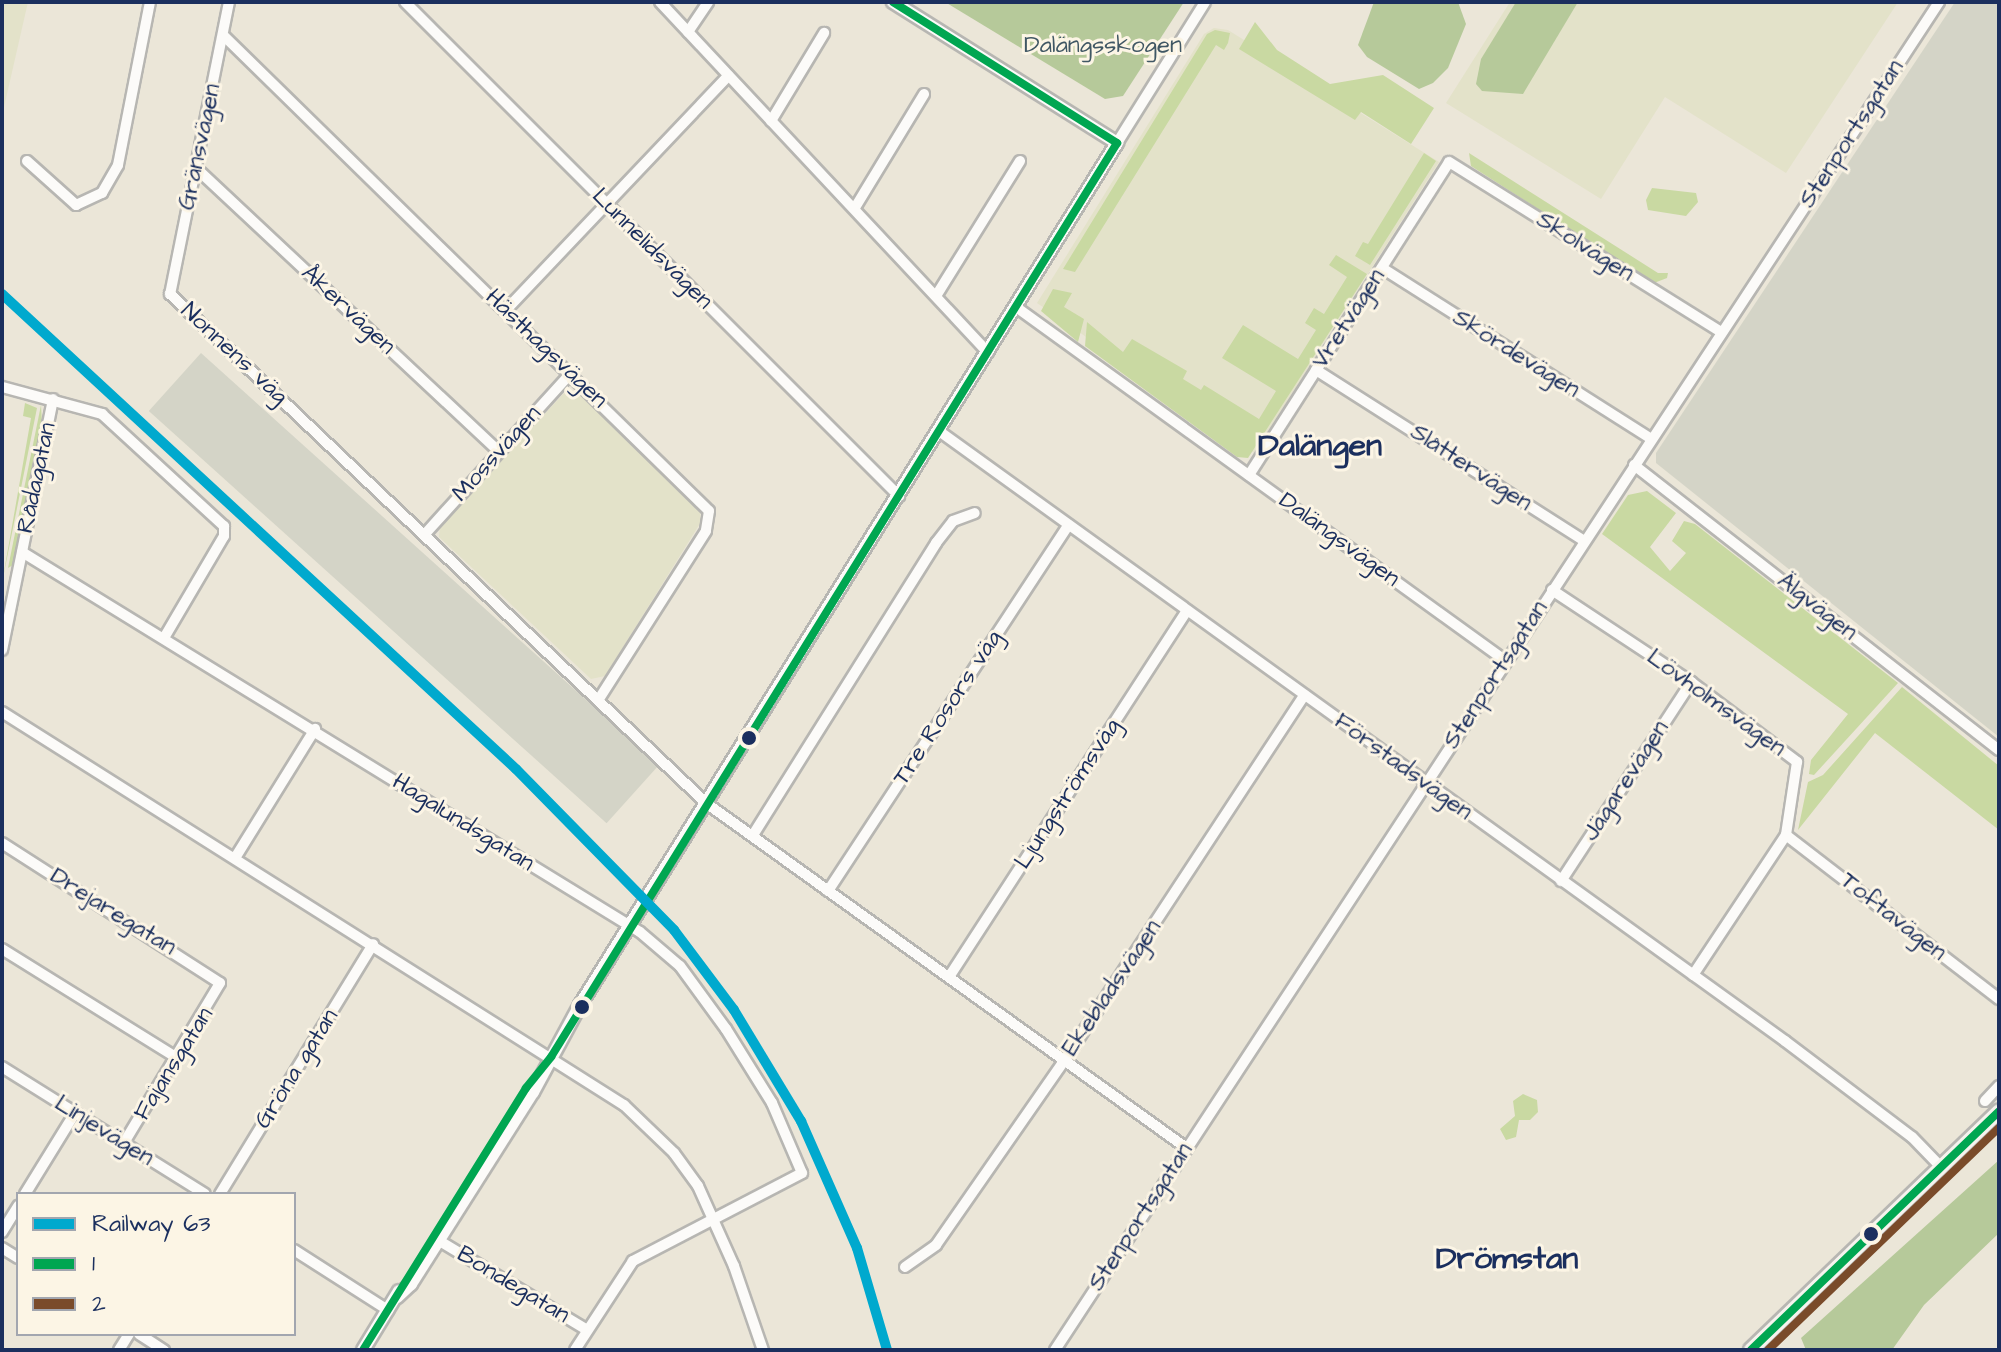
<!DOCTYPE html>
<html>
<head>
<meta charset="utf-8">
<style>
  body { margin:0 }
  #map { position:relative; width:2001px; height:1352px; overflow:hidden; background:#ebe6d8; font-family:"Architects Daughter",sans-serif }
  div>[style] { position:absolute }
  .built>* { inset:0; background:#e3e2c9 }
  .industrial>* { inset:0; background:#d4d4c7; transform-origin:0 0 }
  .green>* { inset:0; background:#c9d9a2 }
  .forest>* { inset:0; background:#b6c99a }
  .roads { filter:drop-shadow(2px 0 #b7b6b2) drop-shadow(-2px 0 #b7b6b2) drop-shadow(0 2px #b7b6b2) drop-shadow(0 -2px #b7b6b2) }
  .minor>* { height:10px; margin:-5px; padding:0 5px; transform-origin:5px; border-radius:5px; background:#fcfbf9 }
  .tertiary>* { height:12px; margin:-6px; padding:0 6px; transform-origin:6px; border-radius:6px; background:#fcfbf9 }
  .secondary>* { height:14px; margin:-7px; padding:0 7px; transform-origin:7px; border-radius:7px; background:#f6f3ee }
  .bus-1>* { height:8px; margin:-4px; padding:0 4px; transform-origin:4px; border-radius:4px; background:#00a651 }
  .bus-2>* { height:8px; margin:-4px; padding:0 4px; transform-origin:4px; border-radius:4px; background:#7a4b2a }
  .rail-1>* { height:10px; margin:-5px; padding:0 5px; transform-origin:5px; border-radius:5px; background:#00a9ce }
  .dots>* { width:22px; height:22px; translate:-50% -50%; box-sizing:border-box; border:4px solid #fcf5e5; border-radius:50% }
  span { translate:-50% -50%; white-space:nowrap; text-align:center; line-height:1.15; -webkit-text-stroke:6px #fcf5e5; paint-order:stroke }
  .park-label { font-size:24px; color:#405764 }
  .street-label { font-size:24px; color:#1b2f5e }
  .district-label { font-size:32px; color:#1b2f5e; font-weight:700 }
  .frame { position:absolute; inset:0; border:4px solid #1b2f5e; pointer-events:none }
  .legend { position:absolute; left:16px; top:1192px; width:280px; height:144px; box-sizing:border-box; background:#fcf5e5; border:2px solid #a2a6af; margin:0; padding:10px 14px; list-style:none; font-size:24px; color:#1b2f5e }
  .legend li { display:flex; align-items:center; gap:16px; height:40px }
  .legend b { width:40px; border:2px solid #a2a6af }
</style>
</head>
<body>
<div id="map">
  <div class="built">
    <i style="clip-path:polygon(2px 2px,28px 2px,2px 116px)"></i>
    <i style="clip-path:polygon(1510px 2px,1898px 2px,1786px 173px,1665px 97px,1601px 199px,1446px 103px)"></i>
    <i style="clip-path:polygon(1214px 28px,1228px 30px,1439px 162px,1254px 453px,1037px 303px,1204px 34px)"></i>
    <i style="clip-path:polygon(565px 392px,577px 392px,700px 511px,701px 522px,605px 676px,591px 679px,439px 537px,440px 527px)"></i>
  </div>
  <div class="industrial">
    <i style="clip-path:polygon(1955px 2px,1999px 2px,1999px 737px,1656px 463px,1656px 453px)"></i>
    <i style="left:201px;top:353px;width:616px;height:78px;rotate:42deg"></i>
  </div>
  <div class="green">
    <i style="clip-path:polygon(1255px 22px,1277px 50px,1330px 84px,1383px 75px,1434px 108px,1411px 144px,1361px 112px,1355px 120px,1239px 49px)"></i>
    <i style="clip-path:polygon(1215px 30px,1230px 33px,1228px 43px,1224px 50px,1216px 45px,1075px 272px,1063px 269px,1207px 34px)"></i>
    <i style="clip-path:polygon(1424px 153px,1436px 161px,1370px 265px,1355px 256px,1363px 242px,1368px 244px)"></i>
    <i style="clip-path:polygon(1469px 153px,1658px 273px,1668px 273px,1667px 278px,1654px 283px,1471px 166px)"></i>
    <i style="clip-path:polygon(1652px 188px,1696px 193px,1698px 202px,1686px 216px,1648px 210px,1646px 200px)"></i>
    <i style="clip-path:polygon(1336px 255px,1367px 274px,1248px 458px,1237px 457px,1085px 346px,1087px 322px,1123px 352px,1132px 339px,1187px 371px,1183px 379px,1201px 390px,1204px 385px,1259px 419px,1276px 391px,1222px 358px,1243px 325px,1298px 359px,1316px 330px,1305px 323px,1314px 308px,1324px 314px,1347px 277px,1329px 265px)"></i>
    <i style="clip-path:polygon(1053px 289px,1072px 293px,1064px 307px,1084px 319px,1078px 342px,1041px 311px)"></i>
    <i style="clip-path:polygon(25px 403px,37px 408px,2px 583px,31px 418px,23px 416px)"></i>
    <i style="clip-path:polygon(41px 405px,42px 424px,13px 565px,8px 568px)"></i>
    <i style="clip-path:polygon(1647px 491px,1676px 513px,1650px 547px,1670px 571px,1686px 553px,1672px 541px,1684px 521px,1695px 524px,1898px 683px,1814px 775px,1809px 774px,1811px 760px,1848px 714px,1602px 534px,1628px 495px)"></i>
    <i style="clip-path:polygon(1902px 687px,1999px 766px,1999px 830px,1875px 733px,1798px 830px,1808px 782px,1823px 775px)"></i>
    <i style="clip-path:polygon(1523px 1094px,1537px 1100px,1538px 1112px,1530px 1120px,1519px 1120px,1516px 1137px,1506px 1140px,1500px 1129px,1515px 1116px,1513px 1101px)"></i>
  </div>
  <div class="forest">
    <i style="clip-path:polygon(945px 2px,1184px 2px,1123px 96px,1105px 99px)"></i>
    <i style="clip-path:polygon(1374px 2px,1458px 2px,1466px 24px,1448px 68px,1433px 83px,1419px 89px,1367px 57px,1358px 45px)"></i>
    <i style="clip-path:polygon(1516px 2px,1578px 2px,1523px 94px,1482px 91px,1476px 84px,1481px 59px)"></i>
    <i style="clip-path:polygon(1999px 1160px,1999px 1233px,1924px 1305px,1892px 1350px,1806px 1350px,1801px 1338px)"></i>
  </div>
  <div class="roads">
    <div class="minor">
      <i style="left:229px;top:2px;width:298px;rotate:101.4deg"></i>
      <i style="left:170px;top:294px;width:739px;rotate:43.52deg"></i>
      <i style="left:706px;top:803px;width:590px;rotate:35.68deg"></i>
      <i style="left:405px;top:2px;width:699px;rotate:45deg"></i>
      <i style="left:660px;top:2px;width:480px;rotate:46.9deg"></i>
      <i style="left:688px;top:32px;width:36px;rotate:-56deg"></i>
      <i style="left:223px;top:35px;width:680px;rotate:44.4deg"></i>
      <i style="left:709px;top:511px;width:20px;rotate:99deg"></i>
      <i style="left:706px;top:531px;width:199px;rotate:122.5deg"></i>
      <i style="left:771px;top:121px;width:103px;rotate:-58.9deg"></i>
      <i style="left:1117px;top:143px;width:166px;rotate:-58deg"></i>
      <i style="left:27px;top:161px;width:66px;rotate:41.9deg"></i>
      <i style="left:76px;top:205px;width:29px;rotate:-25deg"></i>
      <i style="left:102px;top:193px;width:32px;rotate:-60deg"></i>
      <i style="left:118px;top:165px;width:166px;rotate:-78.9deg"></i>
      <i style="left:196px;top:168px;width:415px;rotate:43.1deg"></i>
      <i style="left:856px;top:206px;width:131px;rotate:-58.7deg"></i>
      <i style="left:1382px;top:268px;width:319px;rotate:32.4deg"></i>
      <i style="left:936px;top:296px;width:159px;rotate:-58.1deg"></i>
      <i style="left:1016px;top:307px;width:604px;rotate:35.85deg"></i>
      <i style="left:506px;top:310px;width:323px;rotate:-46.5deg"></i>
      <i style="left:1316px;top:370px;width:318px;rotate:32.5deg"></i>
      <i style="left:2px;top:387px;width:104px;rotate:15.1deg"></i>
      <i style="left:102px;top:414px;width:166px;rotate:42.6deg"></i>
      <i style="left:224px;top:526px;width:10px;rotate:90deg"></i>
      <i style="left:224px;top:536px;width:118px;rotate:120.5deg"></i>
      <i style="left:939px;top:431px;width:1043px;rotate:35.79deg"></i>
      <i style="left:1785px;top:1041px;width:159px;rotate:37.1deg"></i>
      <i style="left:1912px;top:1137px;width:39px;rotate:46deg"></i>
      <i style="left:1634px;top:465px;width:463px;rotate:38deg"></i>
      <i style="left:1249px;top:475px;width:371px;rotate:-57.4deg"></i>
      <i style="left:1449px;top:162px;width:321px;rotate:32deg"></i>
      <i style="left:425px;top:534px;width:216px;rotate:-47.8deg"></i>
      <i style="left:22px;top:552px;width:725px;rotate:31.59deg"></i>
      <i style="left:640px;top:932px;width:52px;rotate:40.4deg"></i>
      <i style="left:680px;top:966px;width:78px;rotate:53.9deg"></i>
      <i style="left:726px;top:1029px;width:87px;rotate:58.1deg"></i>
      <i style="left:772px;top:1103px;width:76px;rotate:66.8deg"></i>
      <i style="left:802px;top:1173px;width:191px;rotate:152.5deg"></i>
      <i style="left:633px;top:1261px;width:106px;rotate:123.1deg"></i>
      <i style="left:1552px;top:590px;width:167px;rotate:33.5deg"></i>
      <i style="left:1691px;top:682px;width:133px;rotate:37deg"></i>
      <i style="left:1797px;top:762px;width:74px;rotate:98.6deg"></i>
      <i style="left:1786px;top:835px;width:168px;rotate:123.6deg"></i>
      <i style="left:2px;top:650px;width:256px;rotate:-78.5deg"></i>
      <i style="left:2px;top:712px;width:736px;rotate:32.29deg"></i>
      <i style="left:624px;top:1105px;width:69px;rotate:43.8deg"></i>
      <i style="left:674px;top:1153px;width:41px;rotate:54deg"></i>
      <i style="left:698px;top:1186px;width:88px;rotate:65.8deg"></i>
      <i style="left:734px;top:1266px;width:89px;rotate:71deg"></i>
      <i style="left:753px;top:835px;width:345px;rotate:-57.9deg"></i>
      <i style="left:936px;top:543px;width:28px;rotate:-52deg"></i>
      <i style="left:953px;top:521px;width:23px;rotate:-20deg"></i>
      <i style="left:1786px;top:835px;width:269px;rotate:37.6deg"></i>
      <i style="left:2px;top:843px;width:259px;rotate:32.7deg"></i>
      <i style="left:220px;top:983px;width:187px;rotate:121deg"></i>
      <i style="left:235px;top:858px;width:152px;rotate:-58.2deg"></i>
      <i style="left:1561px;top:881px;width:238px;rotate:-56.8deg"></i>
      <i style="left:828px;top:891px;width:438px;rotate:-56.7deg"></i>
      <i style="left:2px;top:949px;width:206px;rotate:31.9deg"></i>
      <i style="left:949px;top:977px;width:437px;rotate:-57deg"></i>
      <i style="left:2px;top:1067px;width:239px;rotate:32deg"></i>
      <i style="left:1985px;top:1101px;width:21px;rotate:-47deg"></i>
      <i style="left:25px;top:1194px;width:95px;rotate:-58.3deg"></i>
      <i style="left:220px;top:1194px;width:293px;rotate:-58.5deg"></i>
      <i style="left:2px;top:1232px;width:31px;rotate:-58deg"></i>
      <i style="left:438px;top:1240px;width:174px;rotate:31.1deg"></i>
      <i style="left:2px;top:1248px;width:19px;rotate:32deg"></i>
      <i style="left:294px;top:1250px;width:112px;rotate:32.6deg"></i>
      <i style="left:905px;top:1267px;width:38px;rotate:-35deg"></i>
      <i style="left:936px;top:1245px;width:224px;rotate:-55.2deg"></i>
      <i style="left:1064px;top:1061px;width:438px;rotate:-56.7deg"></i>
      <i style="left:139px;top:1334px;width:30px;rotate:33deg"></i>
      <i style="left:119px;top:1350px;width:19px;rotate:-58deg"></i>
      <i style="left:1055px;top:1350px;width:1612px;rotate:-56.74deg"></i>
    </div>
    <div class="tertiary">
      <i style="left:397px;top:1297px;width:19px;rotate:-43deg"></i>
      <i style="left:411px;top:1284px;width:227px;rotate:-57.6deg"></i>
      <i style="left:533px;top:1092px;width:99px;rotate:-61.6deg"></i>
      <i style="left:580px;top:1005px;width:1016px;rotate:-58.08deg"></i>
      <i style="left:1117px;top:143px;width:265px;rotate:-147.8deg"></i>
      <i style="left:363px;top:1350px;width:69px;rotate:-58.6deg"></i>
    </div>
    <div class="secondary">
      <i style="left:1751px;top:1350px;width:344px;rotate:-43.9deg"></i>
    </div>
  </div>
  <div class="bus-1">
    <i style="left:893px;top:2px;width:265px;rotate:32.2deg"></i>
    <i style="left:363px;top:1350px;width:309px;rotate:-58.1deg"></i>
    <i style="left:526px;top:1088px;width:40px;rotate:-51deg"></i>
    <i style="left:551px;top:1057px;width:1075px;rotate:-58.23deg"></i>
    <i style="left:1751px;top:1350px;width:344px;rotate:-43.9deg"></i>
  </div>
  <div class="bus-2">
    <i style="left:1768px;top:1350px;width:320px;rotate:-43.9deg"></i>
  </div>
  <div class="rail-1">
    <i style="left:2px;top:294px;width:700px;rotate:42.74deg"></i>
    <i style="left:516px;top:769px;width:226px;rotate:45.5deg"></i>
    <i style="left:674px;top:930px;width:100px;rotate:53.1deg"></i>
    <i style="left:734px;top:1010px;width:130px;rotate:58.9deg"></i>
    <i style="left:801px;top:1121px;width:139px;rotate:66.2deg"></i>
    <i style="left:857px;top:1248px;width:106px;rotate:73.6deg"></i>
  </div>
  <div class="dots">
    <i style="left:749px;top:738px;background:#1b2f5e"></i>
    <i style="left:582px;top:1007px;background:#1b2f5e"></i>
    <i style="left:1871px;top:1234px;background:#1b2f5e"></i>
  </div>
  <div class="park-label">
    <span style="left:1103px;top:46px">Dalängsskogen</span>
  </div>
  <div class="street-label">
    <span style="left:1852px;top:134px;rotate:-57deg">Stenportsgatan</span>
    <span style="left:200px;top:147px;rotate:-78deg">Gränsvägen</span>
    <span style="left:1585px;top:247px;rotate:32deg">Skolvägen</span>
    <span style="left:652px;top:249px;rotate:45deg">Lunnelidsvägen</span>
    <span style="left:348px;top:310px;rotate:43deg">Åkervägen</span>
    <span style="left:1349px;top:319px;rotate:-57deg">Vretvägen</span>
    <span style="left:546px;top:349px;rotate:44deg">Hästhagsvägen</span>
    <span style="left:234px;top:354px;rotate:43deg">Nonnens väg</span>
    <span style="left:1516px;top:354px;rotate:32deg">Skördevägen</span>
    <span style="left:497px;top:454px;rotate:-48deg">Mossvägen</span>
    <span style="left:1471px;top:468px;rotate:33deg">Slåttervägen</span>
    <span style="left:37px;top:478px;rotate:-78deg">Rådagatan</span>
    <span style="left:1339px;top:540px;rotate:36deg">Dalängsvägen</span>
    <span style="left:1817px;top:607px;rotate:38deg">Älgvägen</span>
    <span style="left:1496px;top:675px;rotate:-57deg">Stenportsgatan</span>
    <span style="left:1716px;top:703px;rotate:36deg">Lövholmsvägen</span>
    <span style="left:948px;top:708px;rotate:-57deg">Tre Rosors väg</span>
    <span style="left:1403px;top:767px;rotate:36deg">Förstadsvägen</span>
    <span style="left:1626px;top:781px;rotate:-57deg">Jägarevägen</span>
    <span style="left:1068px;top:794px;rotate:-57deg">Ljungströmsväg</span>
    <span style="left:463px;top:823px;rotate:32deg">Hagalundsgatan</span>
    <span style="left:113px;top:912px;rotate:32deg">Drejaregatan</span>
    <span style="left:1893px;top:917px;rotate:38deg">Toftavägen</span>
    <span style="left:1112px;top:988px;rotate:-56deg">Ekebladsvägen</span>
    <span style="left:174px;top:1064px;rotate:-58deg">Fajansgatan</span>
    <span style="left:297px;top:1069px;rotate:-58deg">Gröna gatan</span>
    <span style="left:104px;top:1131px;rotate:32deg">Linjevägen</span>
    <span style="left:1141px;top:1217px;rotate:-57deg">Stenportsgatan</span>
    <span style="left:513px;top:1285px;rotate:31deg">Bondegatan</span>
  </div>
  <div class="district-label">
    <span style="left:1320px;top:446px">Dalängen</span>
    <span style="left:1507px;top:1259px">Drömstan</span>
  </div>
  <div class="frame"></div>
  <ul class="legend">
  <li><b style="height:10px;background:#00a9ce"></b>Railway 63</li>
  <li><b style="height:10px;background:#00a651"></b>1</li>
  <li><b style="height:10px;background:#7a4b2a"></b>2</li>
  </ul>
</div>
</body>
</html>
